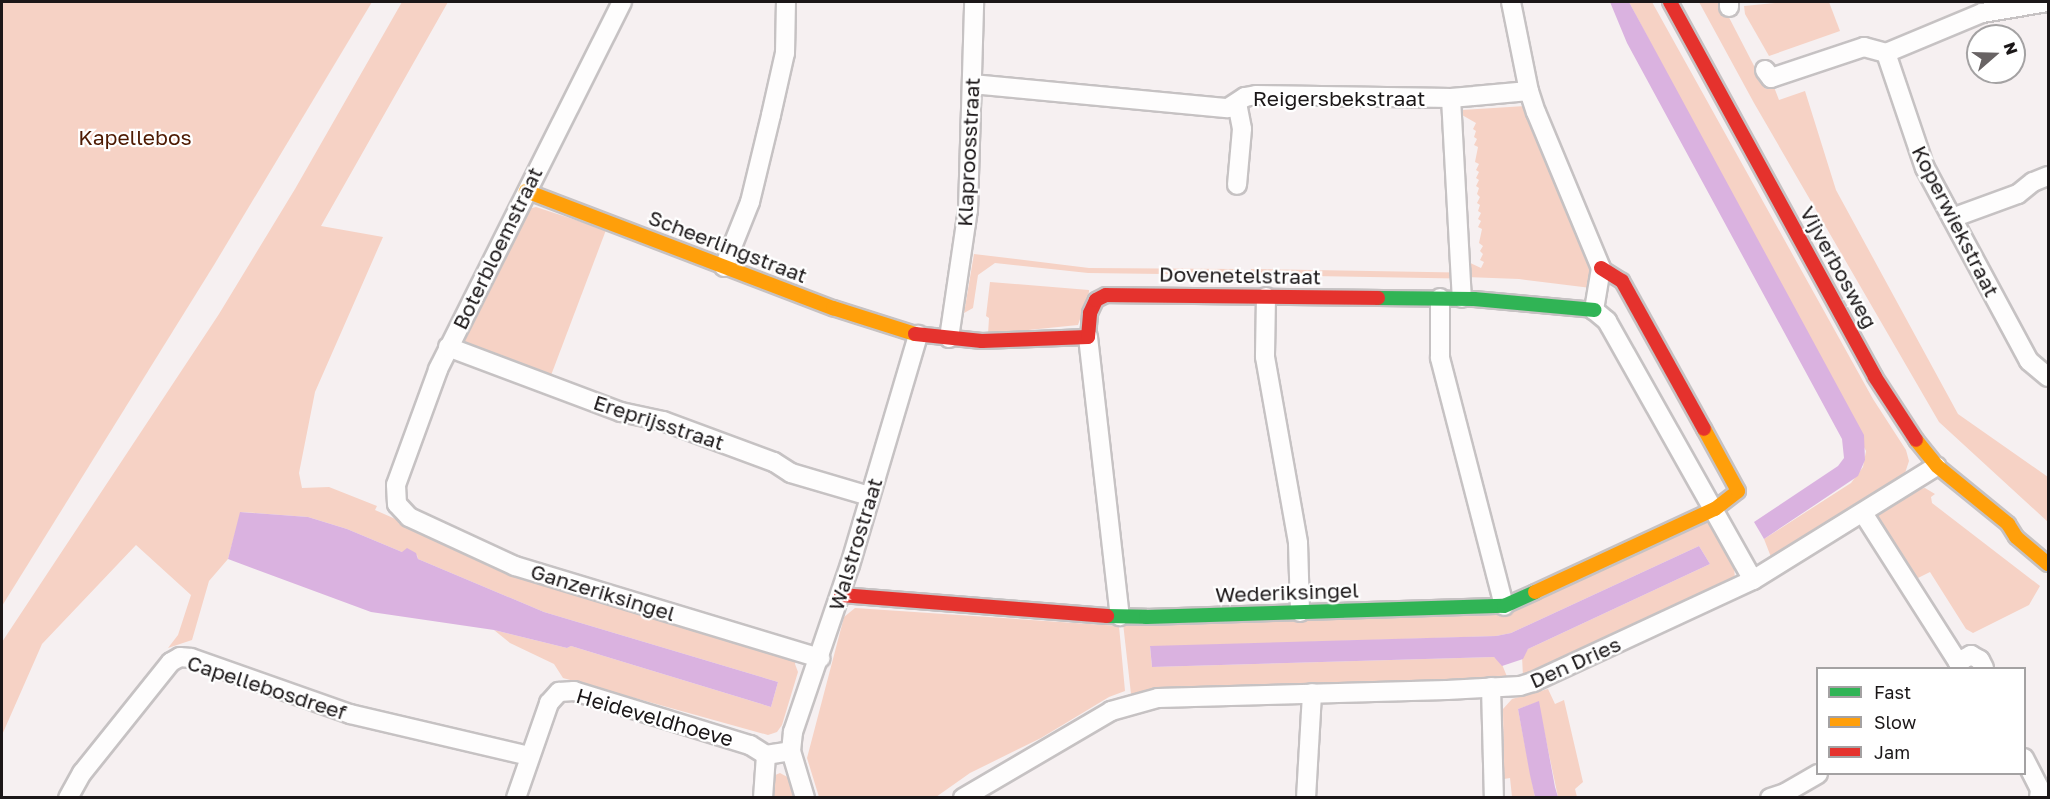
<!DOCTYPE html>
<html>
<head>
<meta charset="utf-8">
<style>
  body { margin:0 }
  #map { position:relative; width:2050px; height:799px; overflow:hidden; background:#f6f0f1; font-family:"Golos Text",sans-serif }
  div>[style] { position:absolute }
  .green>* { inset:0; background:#f6d2c5; transform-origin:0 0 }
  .water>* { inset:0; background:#dab2e0 }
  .roads { filter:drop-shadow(2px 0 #c6c2c3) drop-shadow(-2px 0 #c6c2c3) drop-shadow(0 2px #c6c2c3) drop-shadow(0 -2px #c6c2c3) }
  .street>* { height:18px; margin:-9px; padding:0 9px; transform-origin:9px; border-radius:9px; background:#fefdfd }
  .fast>* { height:14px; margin:-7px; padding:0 7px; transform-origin:7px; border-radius:7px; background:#30b455 }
  .slow>* { height:14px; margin:-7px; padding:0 7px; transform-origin:7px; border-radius:7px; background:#ff9f0a }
  .jam>* { height:14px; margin:-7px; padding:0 7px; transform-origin:7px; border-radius:7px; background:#e5322d }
  span { translate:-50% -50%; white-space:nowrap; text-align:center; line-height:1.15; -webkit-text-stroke:4.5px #fff; paint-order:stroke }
  .street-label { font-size:21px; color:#1b1718 }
  .park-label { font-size:21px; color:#4e1a02 }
  .frame { position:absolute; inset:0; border:3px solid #1b1718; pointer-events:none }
  .legend { position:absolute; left:1816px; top:667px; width:210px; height:108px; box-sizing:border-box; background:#fff; border:2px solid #a4a2a3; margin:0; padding:8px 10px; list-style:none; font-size:18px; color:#1b1718 }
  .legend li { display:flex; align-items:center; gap:12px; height:30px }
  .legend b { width:30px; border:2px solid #a4a2a3 }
  .north { position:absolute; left:1966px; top:24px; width:60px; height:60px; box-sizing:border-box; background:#fff; border:2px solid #a4a2a3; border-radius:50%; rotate:70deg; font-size:16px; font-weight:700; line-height:24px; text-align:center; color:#1b1718 }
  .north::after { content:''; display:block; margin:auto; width:21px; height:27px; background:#686364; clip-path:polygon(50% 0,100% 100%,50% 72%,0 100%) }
</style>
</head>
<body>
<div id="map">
  <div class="green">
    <i style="clip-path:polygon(2px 2px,372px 2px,214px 265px,2px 606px)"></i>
    <i style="clip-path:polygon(402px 2px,448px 2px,321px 226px,383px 237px,315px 392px,299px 473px,302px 488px,329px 487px,377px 506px,375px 510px,509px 569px,796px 659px,795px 664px,798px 672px,782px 725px,777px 732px,768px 735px,563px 678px,554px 664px,510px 643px,494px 630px,567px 648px,571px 646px,771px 707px,778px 682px,544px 612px,418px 559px,417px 555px,402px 552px,347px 529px,308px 517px,241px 512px,228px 559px,209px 581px,192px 640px,168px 648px,178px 635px,191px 595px,136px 545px,42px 644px,2px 735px,2px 642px,219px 314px,295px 189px)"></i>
    <i style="clip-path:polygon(1629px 2px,1652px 2px,1873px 399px,1906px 450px,1909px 461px,1904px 476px,1771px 557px,1764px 539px,1851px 483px,1863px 467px,1866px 451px)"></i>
    <i style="clip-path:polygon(1699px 2px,1721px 2px,1766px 89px,1774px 87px,1779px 100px,1805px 91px,1836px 190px,1958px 414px,2048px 477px,2048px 522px,1939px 422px,1754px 103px)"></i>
    <i style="clip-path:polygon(1785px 2px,1829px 2px,1840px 31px,1769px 56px,1745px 14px,1744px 6px)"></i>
    <i style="clip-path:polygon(1525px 106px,1591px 260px,1591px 288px,1519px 279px,1466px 277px,1466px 261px,1481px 268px,1484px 262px,1480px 260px,1483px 254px,1480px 251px,1483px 246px,1479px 243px,1482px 229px,1478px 227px,1481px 221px,1478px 219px,1481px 213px,1478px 211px,1480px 205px,1477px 203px,1480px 197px,1477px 194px,1479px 188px,1476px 186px,1479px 180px,1476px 178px,1479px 172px,1476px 170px,1479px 164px,1475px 162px,1478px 147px,1474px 145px,1477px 139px,1474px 137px,1476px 131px,1473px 129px,1476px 123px,1462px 115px,1462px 110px)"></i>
    <i style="clip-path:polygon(536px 207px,606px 230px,550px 378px,467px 346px,462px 334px,528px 209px)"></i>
    <i style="clip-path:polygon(974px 254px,1089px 268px,1237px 269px,1237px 275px,1088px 273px,995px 263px,978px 275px,973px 308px,964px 313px)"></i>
    <i style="left:1251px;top:269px;width:205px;height:6px;rotate:1deg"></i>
    <i style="clip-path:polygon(990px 282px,1089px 290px,1089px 292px,1078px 325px,988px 334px,989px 318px,986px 316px)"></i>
    <i style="clip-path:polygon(1925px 488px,1935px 494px,1931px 497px,1932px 503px,2040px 586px,2029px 605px,1973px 633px,1966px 629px,1930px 572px,1914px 580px,1879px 525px,1875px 513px,1913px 490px)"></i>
    <i style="clip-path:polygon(1708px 521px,1734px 566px,1735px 579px,1523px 677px,1522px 656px,1528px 649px,1710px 564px,1699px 546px,1511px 633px,1496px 636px,1150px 647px,1152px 667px,1494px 657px,1501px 662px,1508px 679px,1167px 689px,1131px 694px,1123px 623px,1495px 613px)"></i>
    <i style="clip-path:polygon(855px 608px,1119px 626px,1125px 691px,1109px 697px,1041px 738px,970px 773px,936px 797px,819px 797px,807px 758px,844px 617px)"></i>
    <i style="clip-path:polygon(1548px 689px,1555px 704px,1564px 700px,1583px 782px,1575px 789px,1577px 797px,1558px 797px,1538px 702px,1518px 709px,1535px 797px,1512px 797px,1510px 778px,1504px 779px,1503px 709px,1512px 699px)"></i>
    <i style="clip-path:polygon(780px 773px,791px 779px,796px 797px,770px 798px,773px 776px)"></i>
  </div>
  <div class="water">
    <i style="clip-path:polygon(1610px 2px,1629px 2px,1864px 435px,1865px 460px,1858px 476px,1764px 539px,1754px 522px,1838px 466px,1844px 458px,1842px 439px,1627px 43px)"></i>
    <i style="clip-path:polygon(240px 512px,308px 517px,347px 529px,402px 552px,407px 548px,416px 553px,418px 559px,544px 612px,778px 682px,771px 707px,571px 646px,567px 648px,494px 630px,371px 612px,228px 559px)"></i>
    <i style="clip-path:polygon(1699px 546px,1710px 564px,1528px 649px,1523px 659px,1502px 666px,1494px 657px,1152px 667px,1150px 646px,1496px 636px,1511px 633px)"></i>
    <i style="clip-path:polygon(1539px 701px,1555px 787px,1558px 797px,1535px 797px,1530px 775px,1518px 709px)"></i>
  </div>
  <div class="roads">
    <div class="street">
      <i style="left:622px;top:2px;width:411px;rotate:116.6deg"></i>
      <i style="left:438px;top:370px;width:122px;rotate:110.1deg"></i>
      <i style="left:396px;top:485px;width:19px;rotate:87deg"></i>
      <i style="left:397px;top:504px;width:18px;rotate:47deg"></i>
      <i style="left:409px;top:517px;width:117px;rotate:24.8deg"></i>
      <i style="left:515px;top:566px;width:319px;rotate:16.8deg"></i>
      <i style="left:1511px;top:2px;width:91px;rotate:78.6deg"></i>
      <i style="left:1529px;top:91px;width:22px;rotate:72deg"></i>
      <i style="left:1536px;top:112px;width:169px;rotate:67.4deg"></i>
      <i style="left:1601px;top:268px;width:43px;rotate:99.5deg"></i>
      <i style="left:1594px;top:310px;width:17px;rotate:40deg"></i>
      <i style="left:1607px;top:321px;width:297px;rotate:60.6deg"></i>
      <i style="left:1729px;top:2px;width:5px;rotate:90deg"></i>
      <i style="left:1886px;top:53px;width:121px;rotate:71.3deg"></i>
      <i style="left:1925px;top:168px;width:219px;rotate:61.7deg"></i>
      <i style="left:2029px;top:361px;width:25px;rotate:40deg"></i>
      <i style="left:1886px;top:53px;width:104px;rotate:-22.6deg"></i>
      <i style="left:1982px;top:13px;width:67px;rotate:-9.5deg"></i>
      <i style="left:1765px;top:70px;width:10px;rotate:53deg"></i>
      <i style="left:1771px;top:78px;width:98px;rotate:-18.4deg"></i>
      <i style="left:1864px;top:47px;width:23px;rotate:15deg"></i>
      <i style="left:972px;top:84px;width:257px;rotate:5.4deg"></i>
      <i style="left:1228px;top:108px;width:20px;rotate:-33deg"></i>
      <i style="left:1245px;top:97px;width:11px;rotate:-10deg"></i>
      <i style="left:1256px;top:95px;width:195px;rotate:0.9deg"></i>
      <i style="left:1451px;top:98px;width:78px;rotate:-5.1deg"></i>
      <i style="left:1451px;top:98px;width:200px;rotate:86.9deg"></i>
      <i style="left:1237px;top:103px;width:26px;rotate:79deg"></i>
      <i style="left:1242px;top:129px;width:56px;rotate:95.1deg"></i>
      <i style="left:1952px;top:218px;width:70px;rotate:-20deg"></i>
      <i style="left:2018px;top:194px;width:19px;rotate:-39deg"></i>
      <i style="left:2033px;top:182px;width:16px;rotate:-22deg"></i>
      <i style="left:724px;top:267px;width:70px;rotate:-68.2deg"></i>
      <i style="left:750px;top:202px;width:89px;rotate:-76.4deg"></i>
      <i style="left:771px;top:115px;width:64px;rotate:-77.3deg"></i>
      <i style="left:785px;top:53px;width:51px;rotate:-88.9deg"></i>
      <i style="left:1266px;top:297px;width:60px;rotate:91deg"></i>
      <i style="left:1265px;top:357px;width:189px;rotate:79.9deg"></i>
      <i style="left:1298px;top:543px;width:69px;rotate:88.3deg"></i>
      <i style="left:1440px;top:298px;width:60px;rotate:90deg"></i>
      <i style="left:1440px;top:358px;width:256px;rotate:75.5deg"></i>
      <i style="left:1088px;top:337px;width:281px;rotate:83.5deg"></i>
      <i style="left:949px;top:338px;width:129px;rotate:-81.6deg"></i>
      <i style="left:968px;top:210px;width:208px;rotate:-88.3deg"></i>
      <i style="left:448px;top:347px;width:185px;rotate:20.6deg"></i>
      <i style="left:621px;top:412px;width:43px;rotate:12.1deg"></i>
      <i style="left:663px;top:421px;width:118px;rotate:20.3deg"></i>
      <i style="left:774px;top:462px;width:20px;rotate:33deg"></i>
      <i style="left:791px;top:473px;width:81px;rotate:16.4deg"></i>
      <i style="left:1863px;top:513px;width:177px;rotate:57.5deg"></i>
      <i style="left:1958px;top:662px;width:6px;rotate:72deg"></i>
      <i style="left:1958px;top:662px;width:15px;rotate:-28deg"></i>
      <i style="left:1971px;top:655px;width:10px;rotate:29deg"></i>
      <i style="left:1980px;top:660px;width:9px;rotate:63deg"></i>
      <i style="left:1491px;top:687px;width:111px;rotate:88.5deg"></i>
      <i style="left:2024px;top:758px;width:35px;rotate:63deg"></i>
      <i style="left:2040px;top:789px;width:9px;rotate:96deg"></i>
      <i style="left:68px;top:798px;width:29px;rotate:-61deg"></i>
      <i style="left:82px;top:773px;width:142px;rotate:-51.3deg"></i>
      <i style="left:171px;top:662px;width:10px;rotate:-29deg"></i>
      <i style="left:180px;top:657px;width:11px;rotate:5deg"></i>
      <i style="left:191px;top:658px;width:169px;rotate:19.4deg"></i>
      <i style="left:350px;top:714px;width:184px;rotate:13.2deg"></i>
      <i style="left:516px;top:798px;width:101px;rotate:-70.8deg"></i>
      <i style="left:549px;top:703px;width:15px;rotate:-48deg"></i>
      <i style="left:559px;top:692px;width:15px;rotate:-4deg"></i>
      <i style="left:574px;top:691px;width:184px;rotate:17.1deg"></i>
      <i style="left:750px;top:745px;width:19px;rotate:32deg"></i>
      <i style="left:766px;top:755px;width:25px;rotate:-9deg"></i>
      <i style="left:763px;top:798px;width:43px;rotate:-86deg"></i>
      <i style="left:805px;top:798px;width:49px;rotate:-106.6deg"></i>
      <i style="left:791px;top:751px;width:19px;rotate:-84deg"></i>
      <i style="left:793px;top:732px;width:176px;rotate:-71.2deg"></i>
      <i style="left:850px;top:565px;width:240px;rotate:-73.5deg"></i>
      <i style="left:963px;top:798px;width:172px;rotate:-30.4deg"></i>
      <i style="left:1111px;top:711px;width:49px;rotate:-15.5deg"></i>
      <i style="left:1158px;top:698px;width:289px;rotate:-1.6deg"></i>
      <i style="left:1447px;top:690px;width:73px;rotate:-3.1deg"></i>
      <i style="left:1520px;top:686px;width:14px;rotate:-17deg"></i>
      <i style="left:1533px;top:682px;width:242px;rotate:-24.9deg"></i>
      <i style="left:1753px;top:580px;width:216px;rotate:-31.8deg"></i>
      <i style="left:1306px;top:798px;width:105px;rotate:-86.7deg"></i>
      <i style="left:1770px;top:798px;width:16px;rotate:-18deg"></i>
      <i style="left:1785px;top:793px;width:38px;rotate:-30deg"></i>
    </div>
    <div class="fast">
      <i style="left:1378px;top:298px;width:96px;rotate:0.6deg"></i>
      <i style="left:1474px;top:299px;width:121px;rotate:5.2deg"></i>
      <i style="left:1107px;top:616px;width:39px;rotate:1deg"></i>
      <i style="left:1146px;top:617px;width:358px;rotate:-1.8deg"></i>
      <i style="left:1504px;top:606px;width:34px;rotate:-24deg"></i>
    </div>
    <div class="slow">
      <i style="left:526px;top:191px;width:329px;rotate:20.9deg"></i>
      <i style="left:833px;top:308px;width:86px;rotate:17.6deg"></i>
      <i style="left:1916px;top:440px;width:33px;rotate:51deg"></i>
      <i style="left:1937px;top:466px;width:92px;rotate:39.2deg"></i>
      <i style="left:2008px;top:524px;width:15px;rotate:58deg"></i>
      <i style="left:2016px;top:537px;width:42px;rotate:40.2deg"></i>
      <i style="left:1535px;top:592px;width:198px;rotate:-24.8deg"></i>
      <i style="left:1715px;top:509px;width:29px;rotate:-38deg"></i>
      <i style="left:1738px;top:491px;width:71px;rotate:-118.7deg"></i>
    </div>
    <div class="jam">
      <i style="left:1670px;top:2px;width:427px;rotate:61.3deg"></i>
      <i style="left:1875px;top:377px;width:75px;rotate:56.9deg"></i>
      <i style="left:1601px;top:268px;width:25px;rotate:32deg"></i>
      <i style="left:1622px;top:281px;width:169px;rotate:61deg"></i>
      <i style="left:915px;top:334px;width:67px;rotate:6deg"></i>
      <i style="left:982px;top:341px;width:106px;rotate:-2.2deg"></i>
      <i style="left:1088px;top:337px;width:24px;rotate:-85deg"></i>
      <i style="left:1090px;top:313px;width:14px;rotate:-65deg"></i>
      <i style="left:1096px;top:300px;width:11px;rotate:-27deg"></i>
      <i style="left:1106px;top:295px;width:272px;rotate:0.6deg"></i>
      <i style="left:841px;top:595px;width:267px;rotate:4.5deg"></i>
    </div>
  </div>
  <div class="street-label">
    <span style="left:1339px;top:98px">Reigersbekstraat</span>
    <span style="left:968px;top:152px;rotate:-87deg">Klaproosstraat</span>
    <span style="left:1956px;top:221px;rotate:63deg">Koperwiekstraat</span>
    <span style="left:728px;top:246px;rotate:21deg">Scheerlingstraat</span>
    <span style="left:497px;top:248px;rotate:-64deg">Boterbloemstraat</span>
    <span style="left:1839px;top:267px;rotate:61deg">Vijverbosweg</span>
    <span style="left:1240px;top:275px;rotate:1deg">Dovenetelstraat</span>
    <span style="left:659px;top:422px;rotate:18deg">Ereprijsstraat</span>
    <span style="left:855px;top:544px;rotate:-73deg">Walstrostraat</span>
    <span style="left:603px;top:592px;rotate:17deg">Ganzeriksingel</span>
    <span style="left:1287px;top:592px;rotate:-2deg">Wederiksingel</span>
    <span style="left:1575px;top:662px;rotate:-24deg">Den Dries</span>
    <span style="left:267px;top:687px;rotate:18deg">Capellebosdreef</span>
    <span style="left:655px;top:717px;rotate:16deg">Heideveldhoeve</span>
  </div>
  <div class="park-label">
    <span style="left:135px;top:137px">Kapellebos</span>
  </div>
  <div class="frame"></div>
  <ul class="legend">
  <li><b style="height:8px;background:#30b455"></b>Fast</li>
  <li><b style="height:8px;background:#ff9f0a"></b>Slow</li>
  <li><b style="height:8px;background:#e5322d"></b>Jam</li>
  </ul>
  <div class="north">N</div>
</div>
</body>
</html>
